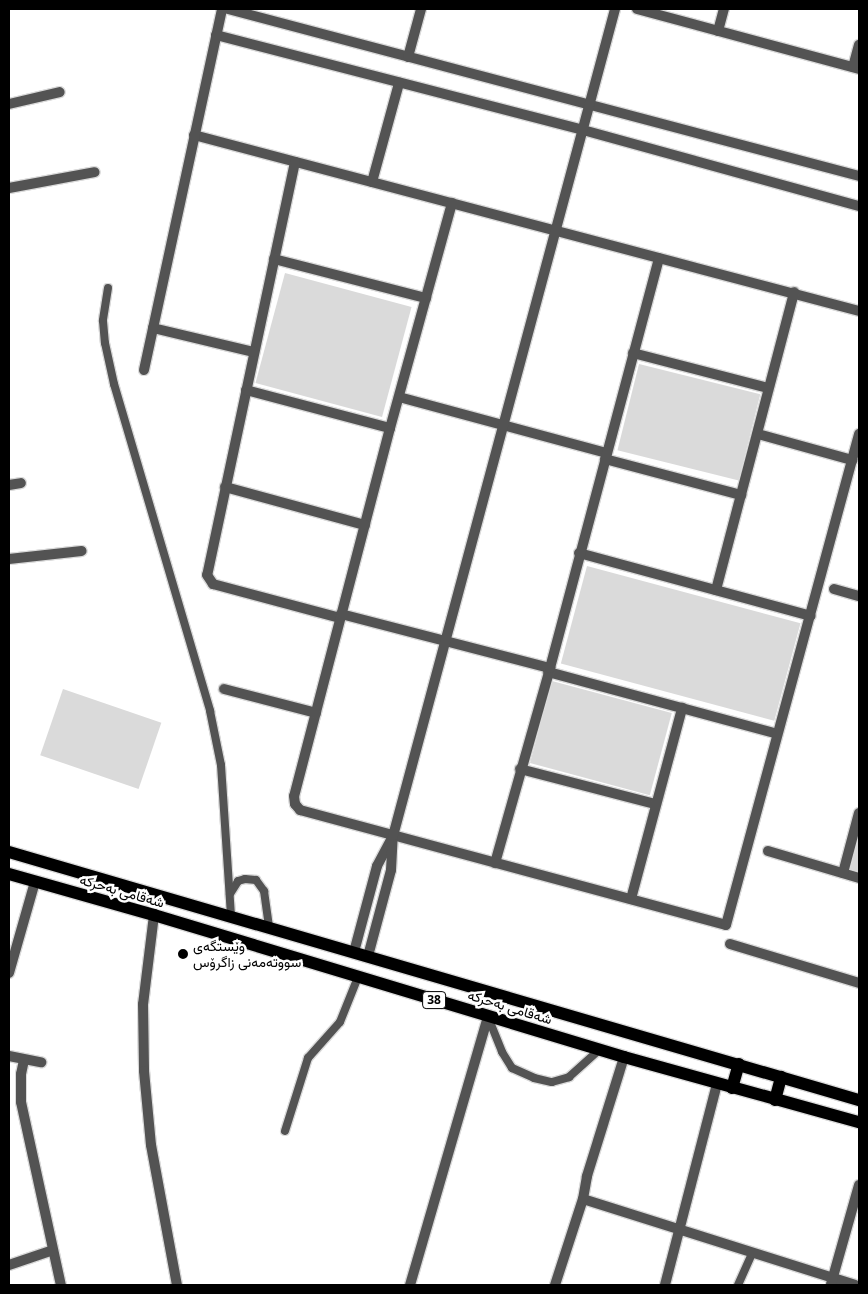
<!DOCTYPE html>
<html>
<head>
<meta charset="utf-8">
<style>
  body { margin:0 }
  #map { position:relative; width:868px; height:1294px; overflow:hidden; background:#fff; font-family:"Noto Sans",Vazirmatn,sans-serif }
  div>[style] { position:absolute }
  .green>* { inset:0; background:#dadada; transform-origin:0 0 }
  .roads { filter:drop-shadow(1px 0 #dbdbdb) drop-shadow(-1px 0 #dbdbdb) drop-shadow(0 1px #dbdbdb) drop-shadow(0 -1px #dbdbdb) }
  .lane>* { height:8px; margin:-4px; padding:0 4px; transform-origin:4px; border-radius:4px; background:#535353 }
  .street>* { height:10px; margin:-5px; padding:0 5px; transform-origin:5px; border-radius:5px; background:#535353 }
  .primary>* { height:12px; margin:-6px; padding:0 6px; transform-origin:6px; border-radius:6px; background:#000 }
  .dots>* { width:14px; height:14px; translate:-50% -50%; box-sizing:border-box; border:2px solid #fff; border-radius:50% }
  span { translate:-50% -50%; white-space:nowrap; text-align:center; line-height:1.15; -webkit-text-stroke:5px #fff; paint-order:stroke }
  .shield-label span { padding:1px 4px; background:#fff; border:1px solid; border-radius:4px; -webkit-text-stroke-width:0 }
  .shield-label { font-size:12px; color:#000; font-weight:700 }
  .street-label { font-size:14px; color:#000 }
  .poi-label { font-size:14px; color:#000 }
  .left { translate:0 -50%; text-align:left }
  .frame { position:absolute; inset:0; border:10px solid #000; pointer-events:none }
</style>
</head>
<body>
<div id="map">
  <div class="green">
    <i style="left:285px;top:273px;width:131px;height:114px;rotate:15deg"></i>
    <i style="left:639px;top:364px;width:125px;height:89px;rotate:14deg"></i>
    <i style="left:587px;top:566px;width:221px;height:101px;rotate:15deg"></i>
    <i style="left:552px;top:681px;width:124px;height:85px;rotate:15deg"></i>
    <i style="left:63px;top:689px;width:104px;height:70px;rotate:19deg"></i>
    <i style="clip-path:polygon(859px 832px,859px 875px,848px 871px)"></i>
  </div>
  <div class="roads">
    <div class="lane">
      <i style="left:108px;top:288px;width:33px;rotate:99deg"></i>
      <i style="left:103px;top:321px;width:22px;rotate:85deg"></i>
      <i style="left:105px;top:343px;width:42px;rotate:77.6deg"></i>
      <i style="left:114px;top:384px;width:341px;rotate:73.6deg"></i>
      <i style="left:210px;top:711px;width:55px;rotate:78.5deg"></i>
      <i style="left:221px;top:765px;width:151px;rotate:86.2deg"></i>
      <i style="left:230px;top:894px;width:15px;rotate:-58deg"></i>
      <i style="left:238px;top:881px;width:7px;rotate:-16deg"></i>
      <i style="left:245px;top:879px;width:11px;rotate:5deg"></i>
      <i style="left:256px;top:880px;width:14px;rotate:54deg"></i>
      <i style="left:264px;top:891px;width:36px;rotate:82deg"></i>
      <i style="left:488px;top:1017px;width:38px;rotate:68deg"></i>
      <i style="left:502px;top:1052px;width:19px;rotate:58deg"></i>
      <i style="left:512px;top:1068px;width:24px;rotate:24deg"></i>
      <i style="left:534px;top:1078px;width:18px;rotate:13deg"></i>
      <i style="left:552px;top:1082px;width:18px;rotate:-16deg"></i>
      <i style="left:569px;top:1077px;width:40px;rotate:-42deg"></i>
      <i style="left:285px;top:1131px;width:77px;rotate:-72.5deg"></i>
      <i style="left:308px;top:1058px;width:48px;rotate:-48.4deg"></i>
      <i style="left:340px;top:1022px;width:48px;rotate:-68.2deg"></i>
      <i style="left:738px;top:1285px;width:35px;rotate:-66deg"></i>
    </div>
    <div class="street">
      <i style="left:228px;top:9px;width:653px;rotate:14.82deg"></i>
      <i style="left:637px;top:9px;width:230px;rotate:15.1deg"></i>
      <i style="left:718px;top:31px;width:23px;rotate:-75deg"></i>
      <i style="left:216px;top:35px;width:379px;rotate:14.5deg"></i>
      <i style="left:583px;top:130px;width:286px;rotate:15.4deg"></i>
      <i style="left:408px;top:57px;width:50px;rotate:-74.8deg"></i>
      <i style="left:853px;top:67px;width:23px;rotate:-75deg"></i>
      <i style="left:9px;top:104px;width:52px;rotate:-13.2deg"></i>
      <i style="left:194px;top:135px;width:688px;rotate:14.82deg"></i>
      <i style="left:295px;top:162px;width:422px;rotate:102deg"></i>
      <i style="left:207px;top:575px;width:11px;rotate:56deg"></i>
      <i style="left:213px;top:584px;width:131px;rotate:15deg"></i>
      <i style="left:372px;top:182px;width:103px;rotate:-74.7deg"></i>
      <i style="left:9px;top:188px;width:87px;rotate:-10.5deg"></i>
      <i style="left:452px;top:203px;width:233px;rotate:105.4deg"></i>
      <i style="left:390px;top:428px;width:380px;rotate:104.6deg"></i>
      <i style="left:294px;top:796px;width:8px;rotate:83deg"></i>
      <i style="left:295px;top:804px;width:8px;rotate:50deg"></i>
      <i style="left:300px;top:810px;width:441px;rotate:15.1deg"></i>
      <i style="left:726px;top:925px;width:509px;rotate:-74.84deg"></i>
      <i style="left:274px;top:259px;width:157px;rotate:14.4deg"></i>
      <i style="left:153px;top:328px;width:104px;rotate:13.4deg"></i>
      <i style="left:633px;top:353px;width:139px;rotate:14.5deg"></i>
      <i style="left:144px;top:370px;width:369px;rotate:-77.8deg"></i>
      <i style="left:246px;top:390px;width:149px;rotate:14.8deg"></i>
      <i style="left:399px;top:397px;width:214px;rotate:15.1deg"></i>
      <i style="left:758px;top:434px;width:98px;rotate:15.5deg"></i>
      <i style="left:605px;top:459px;width:141px;rotate:14.8deg"></i>
      <i style="left:9px;top:485px;width:12px;rotate:-9deg"></i>
      <i style="left:225px;top:487px;width:145px;rotate:15.2deg"></i>
      <i style="left:579px;top:553px;width:240px;rotate:15.2deg"></i>
      <i style="left:9px;top:559px;width:73px;rotate:-6.3deg"></i>
      <i style="left:834px;top:589px;width:26px;rotate:16deg"></i>
      <i style="left:716px;top:590px;width:308px;rotate:-75.3deg"></i>
      <i style="left:341px;top:614px;width:216px;rotate:14.5deg"></i>
      <i style="left:548px;top:672px;width:237px;rotate:15.1deg"></i>
      <i style="left:224px;top:689px;width:95px;rotate:14.6deg"></i>
      <i style="left:520px;top:769px;width:139px;rotate:14.5deg"></i>
      <i style="left:768px;top:851px;width:95px;rotate:16.5deg"></i>
      <i style="left:495px;top:863px;width:203px;rotate:-74.2deg"></i>
      <i style="left:550px;top:668px;width:424px;rotate:-75.1deg"></i>
      <i style="left:843px;top:873px;width:62px;rotate:-75.1deg"></i>
      <i style="left:631px;top:899px;width:198px;rotate:-75deg"></i>
      <i style="left:154px;top:915px;width:90px;rotate:97deg"></i>
      <i style="left:143px;top:1004px;width:67px;rotate:89.1deg"></i>
      <i style="left:144px;top:1071px;width:74px;rotate:84.6deg"></i>
      <i style="left:151px;top:1145px;width:142px;rotate:79.5deg"></i>
      <i style="left:730px;top:944px;width:135px;rotate:16.8deg"></i>
      <i style="left:354px;top:952px;width:89px;rotate:-75deg"></i>
      <i style="left:377px;top:866px;width:34px;rotate:-62deg"></i>
      <i style="left:368px;top:956px;width:89px;rotate:-75deg"></i>
      <i style="left:391px;top:870px;width:34px;rotate:-87deg"></i>
      <i style="left:393px;top:836px;width:856px;rotate:-74.97deg"></i>
      <i style="left:9px;top:973px;width:95px;rotate:-74.1deg"></i>
      <i style="left:9px;top:1056px;width:33px;rotate:11deg"></i>
      <i style="left:24px;top:1060px;width:14px;rotate:102deg"></i>
      <i style="left:21px;top:1074px;width:28px;rotate:90deg"></i>
      <i style="left:21px;top:1102px;width:187px;rotate:77.7deg"></i>
      <i style="left:583px;top:1199px;width:285px;rotate:17.5deg"></i>
      <i style="left:9px;top:1265px;width:46px;rotate:-18.8deg"></i>
      <i style="left:831px;top:1284px;width:103px;rotate:-74.2deg"></i>
      <i style="left:410px;top:1285px;width:279px;rotate:-73.8deg"></i>
      <i style="left:555px;top:1285px;width:90px;rotate:-72deg"></i>
      <i style="left:583px;top:1199px;width:23px;rotate:-80deg"></i>
      <i style="left:587px;top:1176px;width:125px;rotate:-72.7deg"></i>
      <i style="left:665px;top:1285px;width:208px;rotate:-75.5deg"></i>
    </div>
    <div class="primary">
      <i style="left:9px;top:852px;width:885px;rotate:16.27deg"></i>
      <i style="left:9px;top:874px;width:151px;rotate:15.8deg"></i>
      <i style="left:154px;top:915px;width:491px;rotate:16.8deg"></i>
      <i style="left:624px;top:1057px;width:244px;rotate:15.5deg"></i>
      <i style="left:732px;top:1088px;width:25px;rotate:-74deg"></i>
      <i style="left:775px;top:1100px;width:24px;rotate:-75deg"></i>
    </div>
  </div>
  <div class="dots">
    <i style="left:183px;top:954px;background:#000"></i>
  </div>
  <div class="shield-label">
    <span style="left:434px;top:1000px">38</span>
  </div>
  <div class="street-label">
    <span style="left:122px;top:891px;rotate:16deg">شەقامی بەحرکە</span>
    <span style="left:510px;top:1007px;rotate:17deg">شەقامی بەحرکە</span>
  </div>
  <div class="poi-label">
    <span class="left" style="left:193px;top:954px">وێستگەی<br>سووتەمەنی زاگرۆس</span>
  </div>
  <div class="frame"></div>
</div>
</body>
</html>
